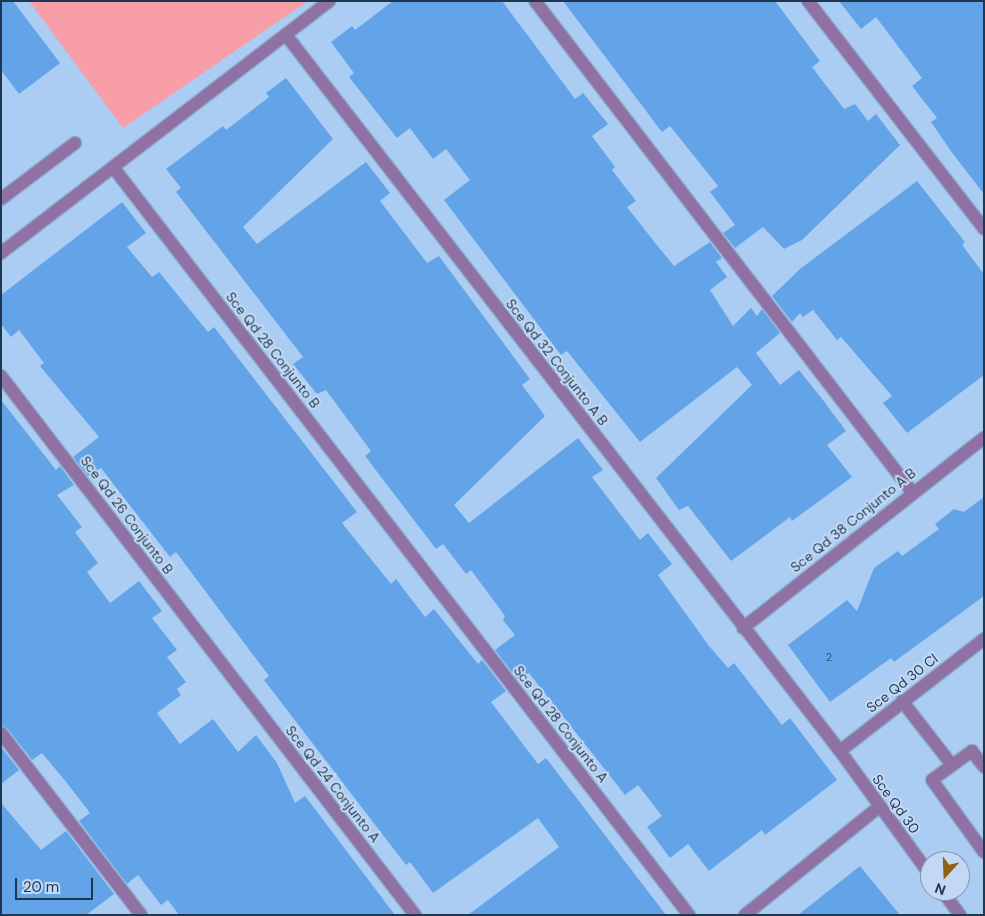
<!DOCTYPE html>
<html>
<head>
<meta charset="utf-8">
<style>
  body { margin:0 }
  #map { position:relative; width:985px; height:916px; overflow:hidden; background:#accdf3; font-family:"DM Sans",sans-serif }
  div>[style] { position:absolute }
  .green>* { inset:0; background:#f79ea9 }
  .building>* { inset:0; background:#63a4e9 }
  .roads { filter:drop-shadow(1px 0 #8daccf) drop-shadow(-1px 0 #8daccf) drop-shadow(0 1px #8daccf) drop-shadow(0 -1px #8daccf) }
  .minor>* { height:12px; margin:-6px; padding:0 6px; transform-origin:6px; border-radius:6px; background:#9071a4 }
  span { translate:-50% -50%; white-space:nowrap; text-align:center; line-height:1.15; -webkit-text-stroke:4px #c3d9f3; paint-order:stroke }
  .number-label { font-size:11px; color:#305276 }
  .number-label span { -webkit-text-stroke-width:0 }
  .street-label { font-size:14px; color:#1f3750 }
  .frame { position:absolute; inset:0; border:2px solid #1f3750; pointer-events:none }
  .north { position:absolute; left:920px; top:851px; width:50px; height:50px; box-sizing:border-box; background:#c3d9f3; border:1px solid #8198b2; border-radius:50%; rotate:200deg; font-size:14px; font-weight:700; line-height:20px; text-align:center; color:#1f3750 }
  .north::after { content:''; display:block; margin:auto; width:18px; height:22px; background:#936012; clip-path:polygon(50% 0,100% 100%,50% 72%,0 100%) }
  .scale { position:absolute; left:15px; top:878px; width:78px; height:22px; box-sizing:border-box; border:2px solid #1f3750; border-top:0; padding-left:6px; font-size:15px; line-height:18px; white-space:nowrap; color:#1f3750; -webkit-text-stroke:4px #c3d9f3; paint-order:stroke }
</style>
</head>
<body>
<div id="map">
  <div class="green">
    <i style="clip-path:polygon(29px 1px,308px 1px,123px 128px)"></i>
  </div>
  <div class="building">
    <i style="clip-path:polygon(1px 1px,13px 1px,60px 63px,19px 94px,1px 70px)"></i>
    <i style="clip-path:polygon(393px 1px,502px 1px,575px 99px,583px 93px,608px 124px,592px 136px,615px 167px,612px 170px,636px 201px,627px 207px,656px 244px,674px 266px,710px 242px,722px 258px,716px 262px,727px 277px,710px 290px,733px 326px,751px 308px,757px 316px,762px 309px,780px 333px,756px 353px,780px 385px,799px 370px,823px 400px,846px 431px,827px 445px,852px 477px,792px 521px,790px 517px,731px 561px,688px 506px,679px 510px,656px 478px,752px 385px,737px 367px,640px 442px,567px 351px,561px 355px,444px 200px,470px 180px,446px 149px,433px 159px,410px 128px,397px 138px,349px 77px,354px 73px,331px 42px,352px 26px,355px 30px)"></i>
    <i style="clip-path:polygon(563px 1px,775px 1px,820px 61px,812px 67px,844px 109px,855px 104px,868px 121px,876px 114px,900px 145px,802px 240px,784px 249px,763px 227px,735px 248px,723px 233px,735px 225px,710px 192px,718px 186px,670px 126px,662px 132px)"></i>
    <i style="clip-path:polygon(839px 1px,984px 1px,984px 194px,953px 154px,931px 122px,937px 118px,912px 86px,922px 78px,876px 17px,861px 29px)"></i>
    <i style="clip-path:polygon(286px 78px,333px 139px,243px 227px,257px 244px,366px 162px,390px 193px,380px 201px,427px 263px,439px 256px,530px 379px,522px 385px,545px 416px,454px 505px,469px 523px,578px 438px,603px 470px,592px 477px,640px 540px,648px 533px,672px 564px,658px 575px,709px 646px,728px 668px,734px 663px,782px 725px,790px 718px,837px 780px,765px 835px,762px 830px,709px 871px,688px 844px,670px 858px,647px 827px,662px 816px,638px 785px,625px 795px,529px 673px,519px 681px,495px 650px,515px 635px,503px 620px,505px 616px,471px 570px,466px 574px,443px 544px,436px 549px,365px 456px,371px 451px,326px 390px,317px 394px,293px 364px,303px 357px,176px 192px,181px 188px,166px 169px,223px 126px,226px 130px,269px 97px,266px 93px)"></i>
    <i style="clip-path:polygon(917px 181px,965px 242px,962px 245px,984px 274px,984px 375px,907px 433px,883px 403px,892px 396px,841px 337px,837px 340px,813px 310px,803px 317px,800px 313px,792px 322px,772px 296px,800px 269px)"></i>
    <i style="clip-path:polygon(122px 202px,146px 233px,127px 247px,152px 277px,159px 272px,208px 332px,214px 327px,357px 512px,342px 523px,391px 584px,396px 579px,425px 617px,434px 609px,478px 664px,482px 660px,506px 691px,491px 702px,538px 764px,546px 758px,666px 915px,468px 915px,559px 847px,538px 818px,433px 893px,410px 862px,406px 865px,264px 680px,269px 676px,176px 552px,170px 557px,101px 468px,88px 476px,73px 457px,99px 437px,40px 366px,44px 363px,19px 330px,11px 337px,1px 324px,1px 295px)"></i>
    <i style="clip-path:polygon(1px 400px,56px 470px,60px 466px,74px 485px,57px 495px,82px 527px,75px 532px,98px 563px,87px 572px,110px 603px,139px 581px,162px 611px,152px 618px,177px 650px,167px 657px,186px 682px,177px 689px,181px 695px,157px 713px,180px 744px,213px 719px,238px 752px,256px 735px,277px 763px,295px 803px,305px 796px,395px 915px,179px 915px,168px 900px,161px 905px,138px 875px,127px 884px,79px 821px,90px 813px,67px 783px,42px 753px,32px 760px,7px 728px,1px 725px)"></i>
    <i style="clip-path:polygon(984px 497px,984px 596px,894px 662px,891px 658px,830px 702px,788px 645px,847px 600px,857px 611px,874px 568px,898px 551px,902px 556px,939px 529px,935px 524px,954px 509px,964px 512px)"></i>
    <i style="clip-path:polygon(1px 747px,19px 770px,1px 784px)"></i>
    <i style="clip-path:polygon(1px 803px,41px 850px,66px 831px,114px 894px,86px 915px,1px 915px)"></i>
    <i style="clip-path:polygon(860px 866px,900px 915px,798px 915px)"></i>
  </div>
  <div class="roads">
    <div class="minor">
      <i style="left:535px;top:1px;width:619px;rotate:52.48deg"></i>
      <i style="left:808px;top:1px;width:288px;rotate:52.3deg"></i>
      <i style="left:286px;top:35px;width:905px;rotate:52.27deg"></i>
      <i style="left:840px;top:751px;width:153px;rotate:54deg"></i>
      <i style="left:113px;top:167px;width:944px;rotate:52.4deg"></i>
      <i style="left:1px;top:199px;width:93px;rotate:-37.1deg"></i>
      <i style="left:1px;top:253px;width:414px;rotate:-37.5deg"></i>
      <i style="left:1px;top:376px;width:680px;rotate:52.47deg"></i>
      <i style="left:743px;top:628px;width:307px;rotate:-38.3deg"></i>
      <i style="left:902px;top:701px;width:81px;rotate:52deg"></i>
      <i style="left:1px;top:733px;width:230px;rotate:52.4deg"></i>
      <i style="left:840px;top:751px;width:182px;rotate:-37.9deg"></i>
      <i style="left:984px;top:767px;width:20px;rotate:-127deg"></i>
      <i style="left:972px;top:751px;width:49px;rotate:144.1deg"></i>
      <i style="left:932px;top:780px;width:89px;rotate:54.2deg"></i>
      <i style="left:942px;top:891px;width:30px;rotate:53deg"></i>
      <i style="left:745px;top:915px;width:172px;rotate:-38.9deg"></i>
    </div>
  </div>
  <div class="number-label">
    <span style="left:829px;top:657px">2</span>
  </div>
  <div class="street-label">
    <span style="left:273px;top:350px;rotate:52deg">Sce Qd 28 Conjunto B</span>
    <span style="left:557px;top:362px;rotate:52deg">Sce Qd 32 Conjunto A B</span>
    <span style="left:127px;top:515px;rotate:53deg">Sce Qd 26 Conjunto B</span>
    <span style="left:853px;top:520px;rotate:-39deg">Sce Qd 38 Conjunto A B</span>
    <span style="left:902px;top:683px;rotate:-38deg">Sce Qd 30 Cl</span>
    <span style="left:561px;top:724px;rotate:52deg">Sce Qd 28 Conjunto A</span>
    <span style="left:333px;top:784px;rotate:52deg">Sce Qd 24 Conjunto A</span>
    <span style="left:896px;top:804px;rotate:54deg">Sce Qd 30</span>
  </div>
  <div class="frame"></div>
  <div class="north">N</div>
  <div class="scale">20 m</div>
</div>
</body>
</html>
